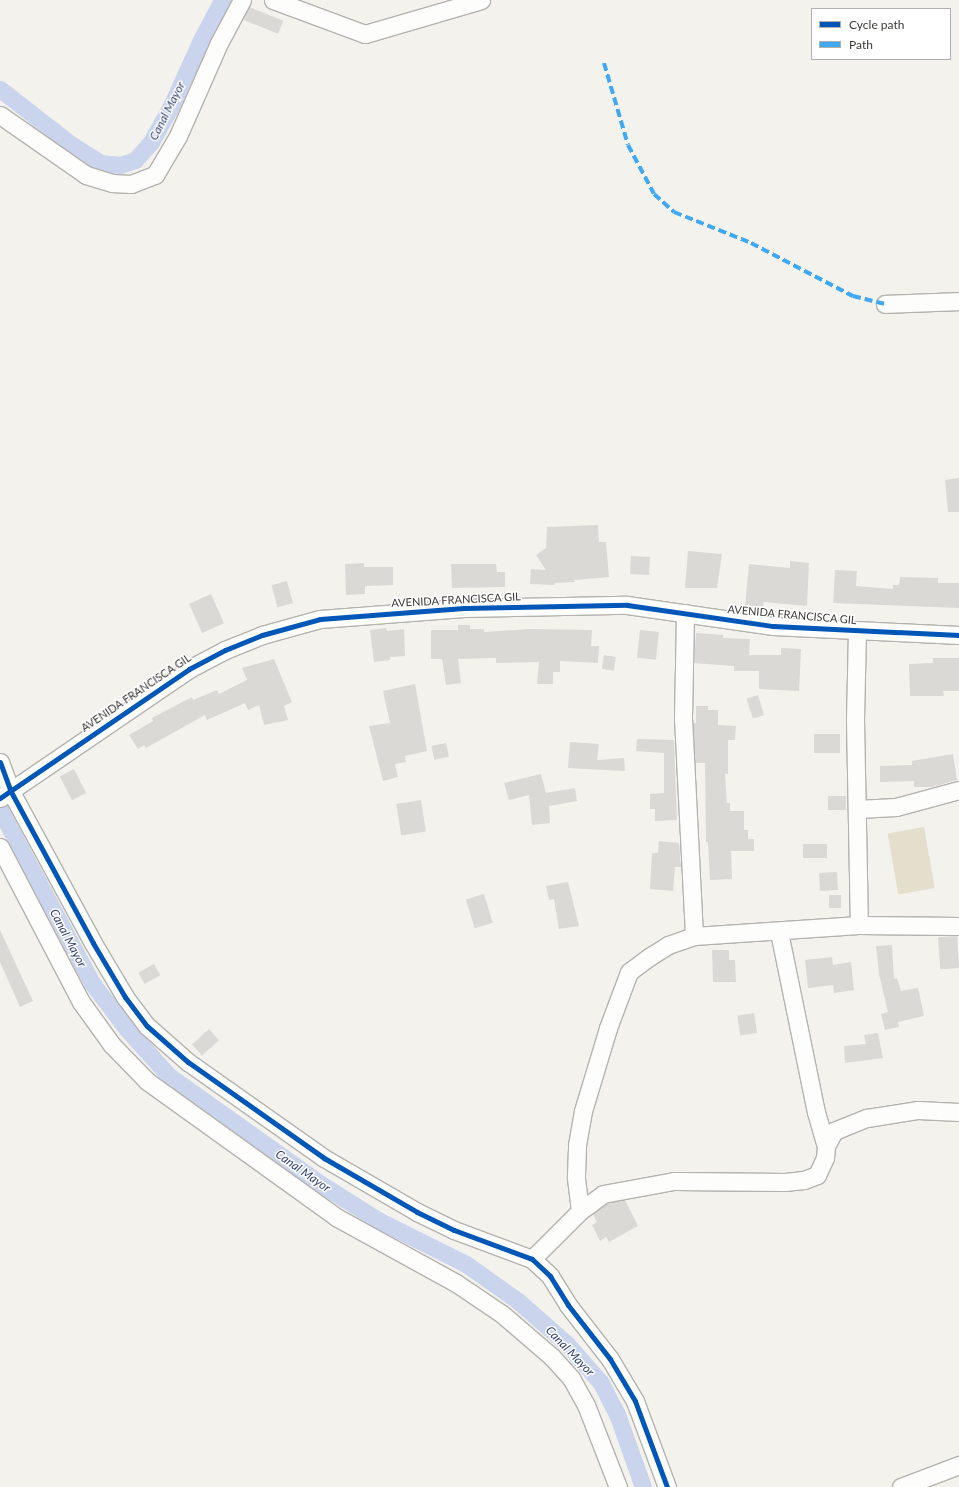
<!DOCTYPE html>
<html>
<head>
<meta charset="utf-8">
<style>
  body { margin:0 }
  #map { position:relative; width:959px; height:1487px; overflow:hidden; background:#f3f2ed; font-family:Lato,sans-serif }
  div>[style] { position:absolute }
  .green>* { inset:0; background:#e4decd; transform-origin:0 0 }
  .canal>* { height:17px; margin:-8.5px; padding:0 8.5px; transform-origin:8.5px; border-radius:8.5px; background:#cbd4ed }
  .building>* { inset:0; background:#dad9d6; transform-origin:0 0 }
  .roads { filter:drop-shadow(1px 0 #b4b3af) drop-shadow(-1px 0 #b4b3af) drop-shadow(0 1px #b4b3af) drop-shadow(0 -1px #b4b3af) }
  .street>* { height:17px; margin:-8.5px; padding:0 8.5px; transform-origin:8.5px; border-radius:8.5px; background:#fdfdfc }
  .quiet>* { height:4px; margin-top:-2px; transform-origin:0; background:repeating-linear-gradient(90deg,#3fa9f5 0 8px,transparent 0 12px) }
  .cycleway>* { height:5px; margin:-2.5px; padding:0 2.5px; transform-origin:2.5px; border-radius:2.5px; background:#0057b8 }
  span { translate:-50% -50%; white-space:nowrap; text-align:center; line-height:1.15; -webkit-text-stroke:3px #fff; paint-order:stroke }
  .street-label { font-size:11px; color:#3b3a37 }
  .water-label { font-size:12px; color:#313f6f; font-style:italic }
  .legend { position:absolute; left:811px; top:8px; width:140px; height:52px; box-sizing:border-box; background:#fff; border:1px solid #b1b0af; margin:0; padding:5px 7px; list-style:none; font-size:12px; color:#3b3a37 }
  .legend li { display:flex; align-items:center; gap:8px; height:20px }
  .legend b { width:20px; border:1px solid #b1b0af }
</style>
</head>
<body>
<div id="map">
  <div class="green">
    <i style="left:924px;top:827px;width:62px;height:37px;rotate:80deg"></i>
  </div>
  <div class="canal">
    <i style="left:0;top:89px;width:91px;rotate:37.9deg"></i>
    <i style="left:72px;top:145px;width:34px;rotate:32deg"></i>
    <i style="left:101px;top:163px;width:19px;rotate:6deg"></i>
    <i style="left:120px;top:165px;width:16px;rotate:-18deg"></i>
    <i style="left:135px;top:160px;width:24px;rotate:-48deg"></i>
    <i style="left:151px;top:142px;width:41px;rotate:-60.9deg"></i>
    <i style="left:171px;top:106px;width:72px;rotate:-65.6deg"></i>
    <i style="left:201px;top:40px;width:45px;rotate:-62.3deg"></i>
    <i style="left:0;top:810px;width:196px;rotate:62deg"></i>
    <i style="left:92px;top:983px;width:56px;rotate:52.9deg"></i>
    <i style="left:126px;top:1028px;width:64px;rotate:48.1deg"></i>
    <i style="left:169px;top:1076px;width:190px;rotate:35.4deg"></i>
    <i style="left:324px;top:1186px;width:64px;rotate:32.2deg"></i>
    <i style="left:378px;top:1220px;width:98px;rotate:26.6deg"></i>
    <i style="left:466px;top:1264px;width:64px;rotate:35.4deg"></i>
    <i style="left:518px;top:1301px;width:65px;rotate:41.3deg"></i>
    <i style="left:567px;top:1344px;width:52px;rotate:48.9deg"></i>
    <i style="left:601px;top:1383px;width:35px;rotate:63deg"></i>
    <i style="left:617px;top:1414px;width:77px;rotate:70.4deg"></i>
  </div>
  <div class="building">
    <i style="left:249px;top:7px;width:37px;height:14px;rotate:22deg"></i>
    <i style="clip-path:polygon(959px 478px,959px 512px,948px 512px,945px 480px)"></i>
    <i style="clip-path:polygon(598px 525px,599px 542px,606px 542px,609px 577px,574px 580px,575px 582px,555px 583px,555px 585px,530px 584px,531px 569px,546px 570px,536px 555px,546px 548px,547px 527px)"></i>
    <i style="clip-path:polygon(688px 551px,722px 554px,717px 588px,685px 588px)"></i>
    <i style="left:631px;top:556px;width:19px;height:18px;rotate:3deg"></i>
    <i style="clip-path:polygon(790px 561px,809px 563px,807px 606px,764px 602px,763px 607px,745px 606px,749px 564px,790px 568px)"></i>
    <i style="clip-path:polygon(364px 563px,364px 567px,393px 567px,393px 585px,365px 586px,365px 594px,346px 595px,345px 564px)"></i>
    <i style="clip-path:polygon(451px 564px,496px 564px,497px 572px,505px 572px,505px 587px,452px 588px)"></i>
    <i style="clip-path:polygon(835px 570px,857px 571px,856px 586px,893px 589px,893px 585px,899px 585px,900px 577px,938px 578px,938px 583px,959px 583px,959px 608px,833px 603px)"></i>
    <i style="left:287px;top:581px;width:23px;height:16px;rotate:75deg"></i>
    <i style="left:211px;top:594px;width:32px;height:24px;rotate:66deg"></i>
    <i style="clip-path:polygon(458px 625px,470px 625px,470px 629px,484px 629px,484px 632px,530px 629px,592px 630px,591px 646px,599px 646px,598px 663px,560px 661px,560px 672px,553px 672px,553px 684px,537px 684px,539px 662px,496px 663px,496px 658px,458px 659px,461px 683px,446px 685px,442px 659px,431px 659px,431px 630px,458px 630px)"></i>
    <i style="clip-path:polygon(386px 628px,387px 631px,404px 629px,405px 656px,390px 657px,390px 660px,374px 662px,370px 630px)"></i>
    <i style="left:640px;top:630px;width:19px;height:28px;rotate:6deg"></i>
    <i style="clip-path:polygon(696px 633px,723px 635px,723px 638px,750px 639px,749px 655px,781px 655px,781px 648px,801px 649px,799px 691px,759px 689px,759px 671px,734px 671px,734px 666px,694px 663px)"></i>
    <i style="left:604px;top:655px;width:12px;height:14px;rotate:9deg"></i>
    <i style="clip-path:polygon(933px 658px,959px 658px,959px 691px,943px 691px,944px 696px,910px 696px,909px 664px,933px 663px)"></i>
    <i style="clip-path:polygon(274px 659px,292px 702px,284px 706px,288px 720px,264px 725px,259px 705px,248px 710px,245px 703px,207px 720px,205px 715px,146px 748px,144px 745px,138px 749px,129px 735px,153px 721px,152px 718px,192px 697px,193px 700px,217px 690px,219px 694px,247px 680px,242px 668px)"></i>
    <i style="clip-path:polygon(415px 684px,427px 751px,405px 756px,406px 762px,395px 764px,398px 777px,383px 781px,369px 726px,390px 723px,383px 691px)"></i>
    <i style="left:758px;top:695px;width:21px;height:12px;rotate:73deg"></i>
    <i style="clip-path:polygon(696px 706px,708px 706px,708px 710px,718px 710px,718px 725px,736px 726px,735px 740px,728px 740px,728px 774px,725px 774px,727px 803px,730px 803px,730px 811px,744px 811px,744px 830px,748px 830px,748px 839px,754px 839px,754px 851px,731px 851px,732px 879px,710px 880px,708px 842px,706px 842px,705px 763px,695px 763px,693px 723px,696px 723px)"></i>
    <i style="left:840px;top:734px;width:19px;height:26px;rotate:90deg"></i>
    <i style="clip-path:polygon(637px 739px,674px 740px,677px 820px,655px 821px,655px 809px,650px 809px,650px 794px,664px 793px,664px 753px,636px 751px)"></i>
    <i style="clip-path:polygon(570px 742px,599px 744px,597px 760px,624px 758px,625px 771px,568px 768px)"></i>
    <i style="left:446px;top:743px;width:14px;height:15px;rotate:78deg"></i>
    <i style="clip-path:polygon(953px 754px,957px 780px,932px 787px,914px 787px,914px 781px,880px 782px,880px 766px,912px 765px,912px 761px)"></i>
    <i style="left:74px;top:769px;width:27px;height:16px;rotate:63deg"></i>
    <i style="clip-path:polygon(541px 774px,546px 793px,575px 788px,577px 801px,549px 806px,550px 823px,532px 825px,529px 795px,509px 800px,504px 783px)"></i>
    <i style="left:828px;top:796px;width:18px;height:14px"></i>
    <i style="left:421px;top:800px;width:32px;height:25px;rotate:81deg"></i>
    <i style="clip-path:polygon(659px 841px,679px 843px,681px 867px,675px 867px,673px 891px,650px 889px,652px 853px,658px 853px)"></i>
    <i style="left:803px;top:844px;width:24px;height:14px"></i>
    <i style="left:837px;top:872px;width:18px;height:18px;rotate:87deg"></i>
    <i style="clip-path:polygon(568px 882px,579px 926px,559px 929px,554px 899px,549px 900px,546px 886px)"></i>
    <i style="left:484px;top:894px;width:30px;height:19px;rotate:73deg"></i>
    <i style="left:829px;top:895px;width:12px;height:13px"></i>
    <i style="clip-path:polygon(0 930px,33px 1001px,20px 1007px,0 962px)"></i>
    <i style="left:957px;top:936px;width:32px;height:19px;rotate:86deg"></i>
    <i style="clip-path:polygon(892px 945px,894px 979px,897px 978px,901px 991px,918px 988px,924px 1016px,898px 1022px,899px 1027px,885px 1030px,881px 1014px,888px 1012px,879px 974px,876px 946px)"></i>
    <i style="clip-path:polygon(712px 950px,729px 950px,729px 960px,735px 960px,736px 982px,713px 982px)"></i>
    <i style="clip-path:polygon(832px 957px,833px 965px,851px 962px,854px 990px,834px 993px,833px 985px,808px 988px,805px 960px)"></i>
    <i style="left:154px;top:964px;width:13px;height:18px;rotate:61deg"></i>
    <i style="left:754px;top:1013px;width:20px;height:17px;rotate:81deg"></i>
    <i style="left:209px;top:1029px;width:15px;height:23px;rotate:48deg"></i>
    <i style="clip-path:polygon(878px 1033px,883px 1058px,845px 1063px,844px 1046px,866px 1044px,864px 1035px)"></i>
    <i style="clip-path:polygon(625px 1200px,638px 1226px,609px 1242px,606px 1237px,600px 1241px,592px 1225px,597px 1222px,593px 1214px,608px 1203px)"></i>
  </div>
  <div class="roads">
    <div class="street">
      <i style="left:273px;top:0;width:98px;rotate:20.3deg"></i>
      <i style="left:365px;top:34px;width:121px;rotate:-16.3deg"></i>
      <i style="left:0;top:115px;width:105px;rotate:34.9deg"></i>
      <i style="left:86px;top:175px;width:27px;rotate:17deg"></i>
      <i style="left:112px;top:183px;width:19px;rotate:3deg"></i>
      <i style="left:131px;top:184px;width:26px;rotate:-21deg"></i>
      <i style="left:155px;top:175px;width:45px;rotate:-59.5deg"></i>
      <i style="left:178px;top:136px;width:102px;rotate:-66.2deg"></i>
      <i style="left:219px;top:43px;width:49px;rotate:-61.9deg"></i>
      <i style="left:885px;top:304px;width:74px;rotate:-2.3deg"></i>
      <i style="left:685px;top:613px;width:105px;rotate:91.1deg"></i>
      <i style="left:683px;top:718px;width:218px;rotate:87.1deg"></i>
      <i style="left:857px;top:631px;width:89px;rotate:91.3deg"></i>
      <i style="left:855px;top:720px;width:205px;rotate:88.9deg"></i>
      <i style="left:0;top:762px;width:30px;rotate:70deg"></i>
      <i style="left:10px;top:790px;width:174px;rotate:61.5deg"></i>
      <i style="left:93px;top:943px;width:63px;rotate:59.3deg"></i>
      <i style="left:125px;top:997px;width:36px;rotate:53deg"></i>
      <i style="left:147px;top:1026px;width:55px;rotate:41.3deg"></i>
      <i style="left:188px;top:1062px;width:166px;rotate:35.2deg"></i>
      <i style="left:324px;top:1158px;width:108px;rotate:30.1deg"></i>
      <i style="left:417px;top:1212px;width:41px;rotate:25.9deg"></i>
      <i style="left:454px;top:1230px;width:83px;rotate:20.4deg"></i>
      <i style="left:532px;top:1259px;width:25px;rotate:43deg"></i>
      <i style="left:550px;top:1276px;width:34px;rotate:58deg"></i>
      <i style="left:568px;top:1305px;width:68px;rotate:52.1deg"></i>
      <i style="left:610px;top:1359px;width:49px;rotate:59.2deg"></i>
      <i style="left:635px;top:1401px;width:92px;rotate:69.6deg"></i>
      <i style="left:0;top:798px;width:229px;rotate:-34.3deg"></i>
      <i style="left:189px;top:669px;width:41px;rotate:-27.8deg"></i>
      <i style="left:225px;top:650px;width:40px;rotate:-22deg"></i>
      <i style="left:262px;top:635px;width:60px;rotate:-15.4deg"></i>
      <i style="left:320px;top:619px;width:144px;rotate:-4.4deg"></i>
      <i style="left:464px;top:608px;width:163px;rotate:-1.1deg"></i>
      <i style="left:627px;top:605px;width:148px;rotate:8.2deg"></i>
      <i style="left:773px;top:626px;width:186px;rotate:2.8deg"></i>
      <i style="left:857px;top:809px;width:39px;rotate:-3deg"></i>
      <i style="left:896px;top:807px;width:65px;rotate:-15.1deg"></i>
      <i style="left:0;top:847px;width:175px;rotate:62.4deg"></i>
      <i style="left:81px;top:1002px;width:53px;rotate:54.2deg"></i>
      <i style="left:112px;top:1045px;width:50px;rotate:45.8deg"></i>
      <i style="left:147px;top:1081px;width:233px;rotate:35.7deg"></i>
      <i style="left:336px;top:1217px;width:137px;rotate:28.8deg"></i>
      <i style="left:456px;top:1283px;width:55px;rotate:34deg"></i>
      <i style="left:502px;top:1314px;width:66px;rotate:40.7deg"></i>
      <i style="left:552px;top:1357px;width:28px;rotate:48deg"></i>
      <i style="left:571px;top:1378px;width:31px;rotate:61deg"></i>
      <i style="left:586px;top:1405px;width:88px;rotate:68.7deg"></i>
      <i style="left:779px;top:932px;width:184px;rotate:78.4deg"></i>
      <i style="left:816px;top:1112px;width:35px;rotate:74deg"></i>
      <i style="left:580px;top:1211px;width:35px;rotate:-97deg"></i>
      <i style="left:576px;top:1176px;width:31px;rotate:-88deg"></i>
      <i style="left:577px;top:1145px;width:35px;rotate:-80deg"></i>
      <i style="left:583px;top:1111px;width:87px;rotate:-73.2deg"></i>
      <i style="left:608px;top:1028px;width:60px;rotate:-69.4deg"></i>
      <i style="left:629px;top:972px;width:25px;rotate:-37deg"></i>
      <i style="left:649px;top:957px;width:22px;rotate:-32deg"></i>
      <i style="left:668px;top:945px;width:28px;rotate:-19deg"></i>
      <i style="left:694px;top:936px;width:165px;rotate:-3.8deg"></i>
      <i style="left:859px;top:925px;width:100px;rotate:0.6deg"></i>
      <i style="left:532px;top:1259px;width:68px;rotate:-45deg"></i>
      <i style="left:580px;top:1211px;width:29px;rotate:-36deg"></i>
      <i style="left:603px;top:1194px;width:72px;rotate:-10.4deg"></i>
      <i style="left:674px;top:1181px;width:111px;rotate:0.5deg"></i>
      <i style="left:785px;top:1182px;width:19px;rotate:-6deg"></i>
      <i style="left:804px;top:1180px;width:14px;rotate:-21deg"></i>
      <i style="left:817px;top:1175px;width:19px;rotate:-65deg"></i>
      <i style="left:825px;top:1158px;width:12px;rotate:-85deg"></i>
      <i style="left:826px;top:1146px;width:17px;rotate:-62deg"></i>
      <i style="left:834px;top:1131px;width:35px;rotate:-22deg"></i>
      <i style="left:867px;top:1118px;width:52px;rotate:-8.9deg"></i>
      <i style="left:918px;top:1110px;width:41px;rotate:2.8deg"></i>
      <i style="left:901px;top:1487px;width:62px;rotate:-20.8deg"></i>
    </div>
  </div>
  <div class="quiet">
    <i style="left:604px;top:63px;width:85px;rotate:73.7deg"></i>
    <i style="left:628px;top:145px;width:55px;rotate:62deg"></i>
    <i style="left:654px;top:194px;width:27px;rotate:42deg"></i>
    <i style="left:674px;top:212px;width:83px;rotate:21.9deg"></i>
    <i style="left:751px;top:243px;width:115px;rotate:27.5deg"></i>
    <i style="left:853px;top:296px;width:33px;rotate:14deg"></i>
  </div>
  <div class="cycleway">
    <i style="left:0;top:762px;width:30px;rotate:70deg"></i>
    <i style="left:10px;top:790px;width:174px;rotate:61.5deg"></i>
    <i style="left:93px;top:943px;width:63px;rotate:59.3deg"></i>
    <i style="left:125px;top:997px;width:36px;rotate:53deg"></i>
    <i style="left:147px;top:1026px;width:55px;rotate:41.3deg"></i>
    <i style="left:188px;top:1062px;width:166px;rotate:35.2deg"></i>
    <i style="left:324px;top:1158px;width:108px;rotate:30.1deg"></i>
    <i style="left:417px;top:1212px;width:41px;rotate:25.9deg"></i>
    <i style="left:454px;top:1230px;width:83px;rotate:20.4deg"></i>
    <i style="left:532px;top:1259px;width:25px;rotate:43deg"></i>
    <i style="left:550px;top:1276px;width:34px;rotate:58deg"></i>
    <i style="left:568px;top:1305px;width:68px;rotate:52.1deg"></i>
    <i style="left:610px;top:1359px;width:49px;rotate:59.2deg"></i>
    <i style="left:635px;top:1401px;width:92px;rotate:69.6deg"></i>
    <i style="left:0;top:798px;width:229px;rotate:-34.3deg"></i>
    <i style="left:189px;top:669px;width:41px;rotate:-27.8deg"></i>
    <i style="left:225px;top:650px;width:40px;rotate:-22deg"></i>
    <i style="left:262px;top:635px;width:60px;rotate:-15.4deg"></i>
    <i style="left:320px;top:619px;width:144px;rotate:-4.4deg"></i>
    <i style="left:464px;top:608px;width:163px;rotate:-1.1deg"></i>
    <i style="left:627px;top:605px;width:148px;rotate:8.2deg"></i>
    <i style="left:773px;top:626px;width:186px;rotate:2.8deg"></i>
  </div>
  <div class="street-label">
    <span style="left:456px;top:600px;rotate:-3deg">AVENIDA FRANCISCA GIL</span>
    <span style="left:792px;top:615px;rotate:5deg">AVENIDA FRANCISCA GIL</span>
    <span style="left:136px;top:693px;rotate:-34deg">AVENIDA FRANCISCA GIL</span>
  </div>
  <div class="water-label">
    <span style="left:167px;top:111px;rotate:-63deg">Canal Mayor</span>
    <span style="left:68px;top:938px;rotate:62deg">Canal Mayor</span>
    <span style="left:303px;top:1171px;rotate:35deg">Canal Mayor</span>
    <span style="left:570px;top:1351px;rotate:46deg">Canal Mayor</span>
  </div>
  <ul class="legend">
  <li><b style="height:5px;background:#0057b8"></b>Cycle path</li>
  <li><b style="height:5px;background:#3fa9f5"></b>Path</li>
  </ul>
</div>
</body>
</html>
